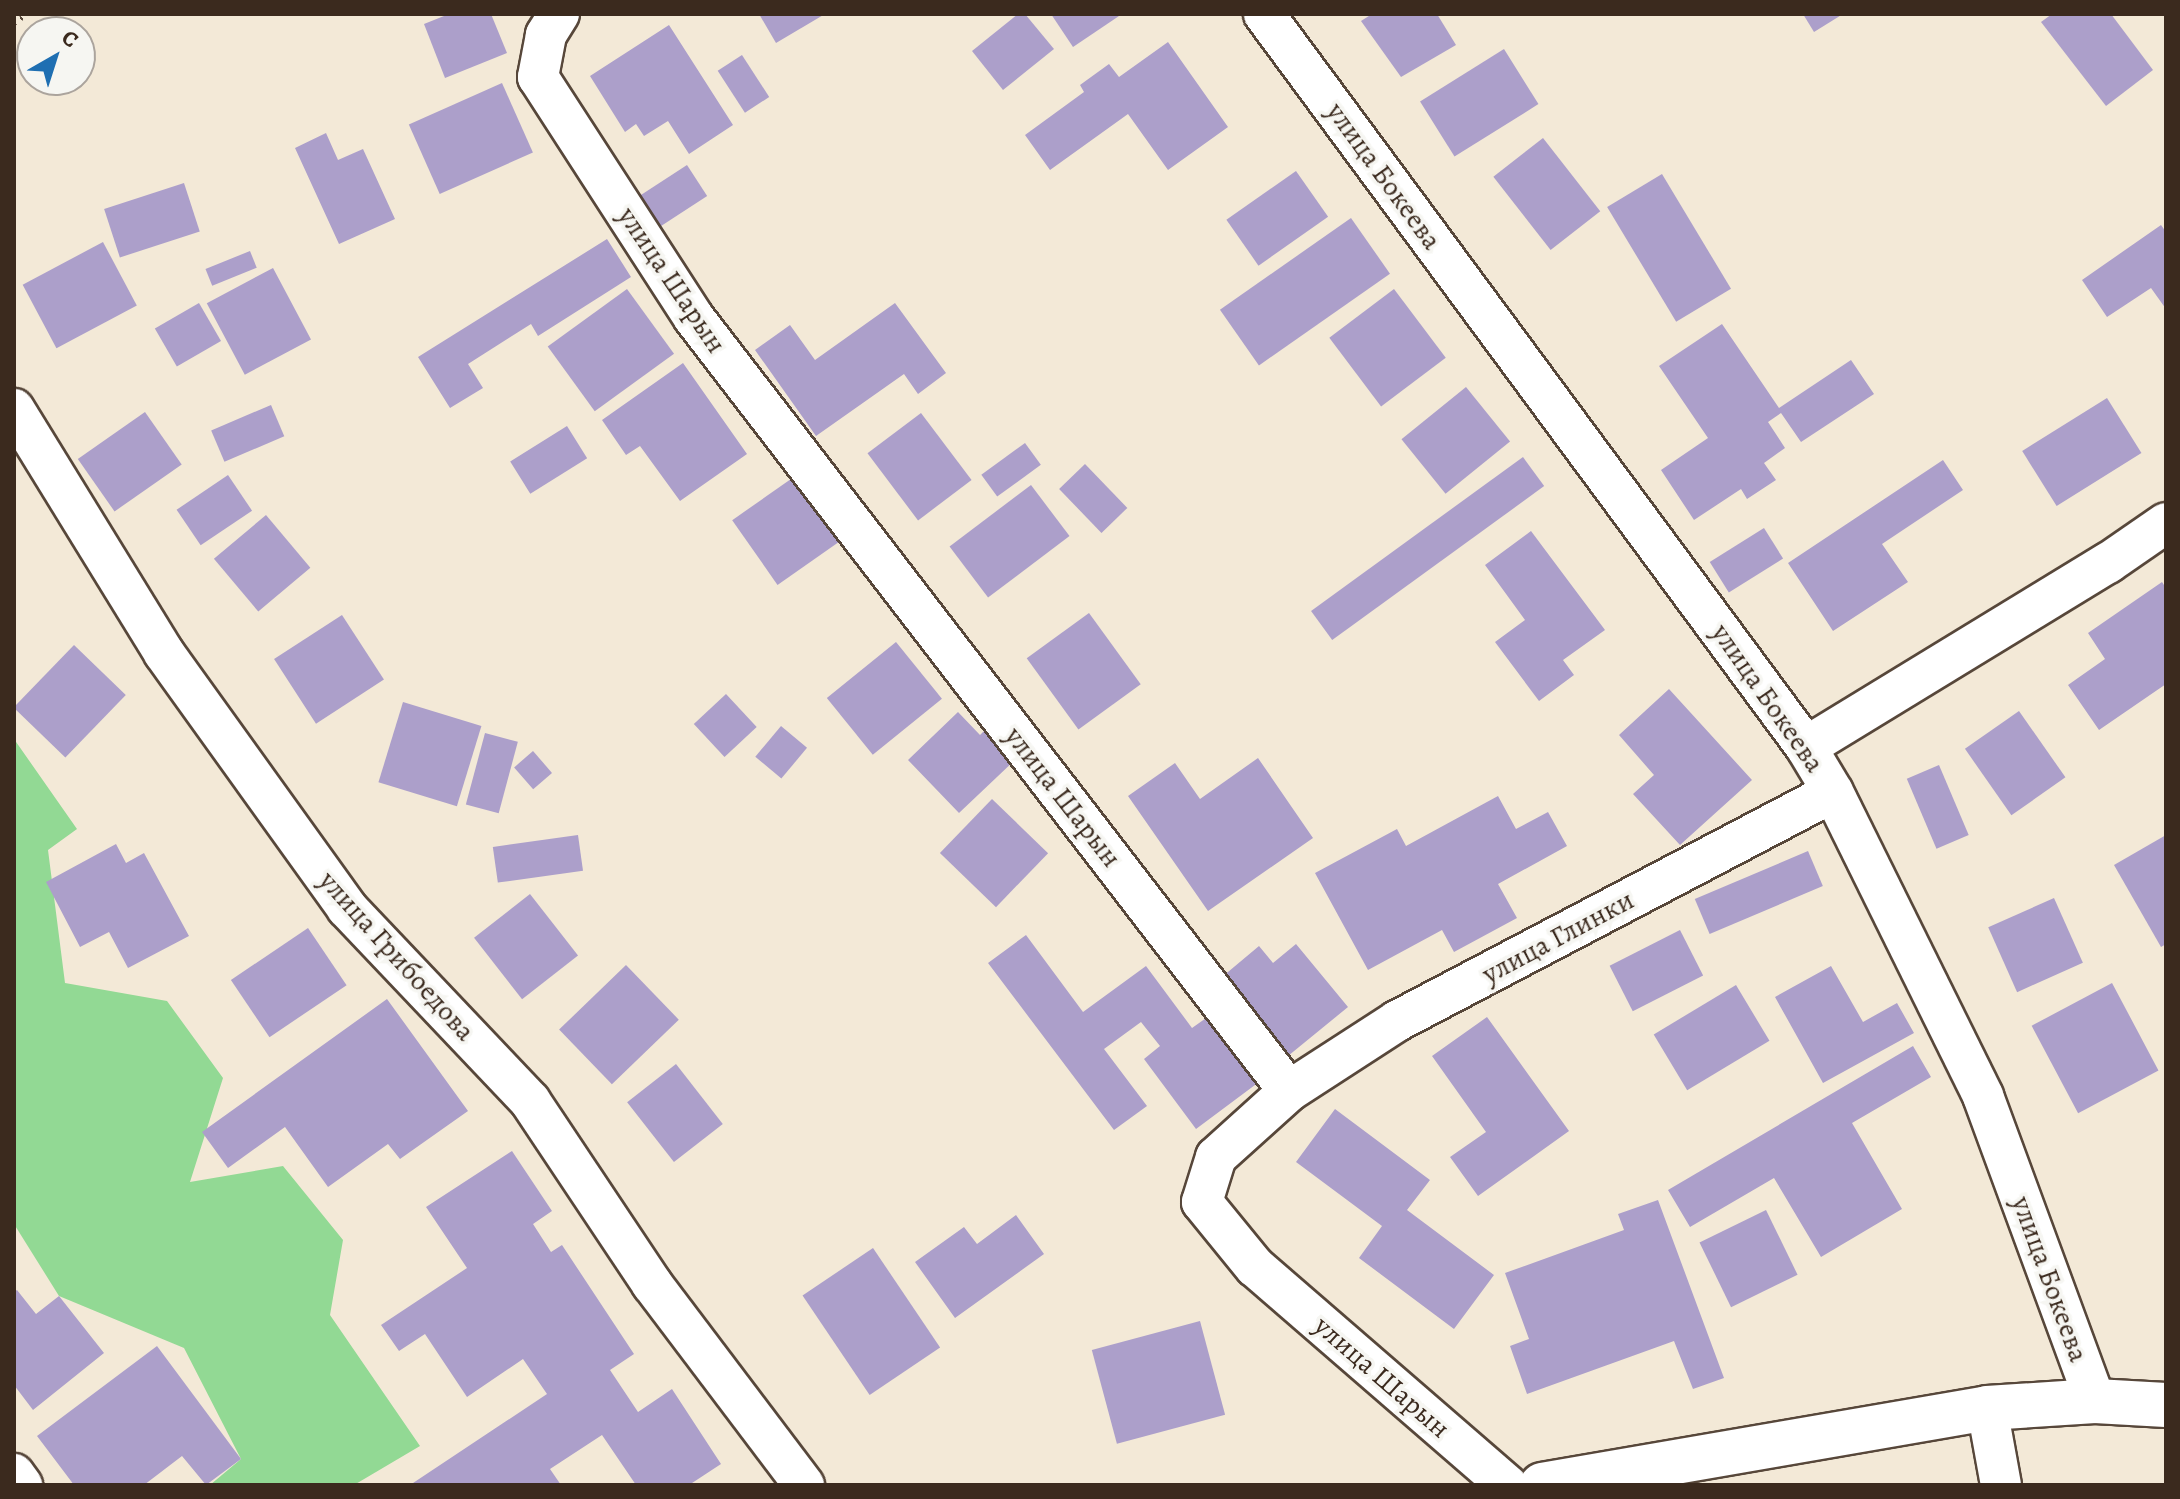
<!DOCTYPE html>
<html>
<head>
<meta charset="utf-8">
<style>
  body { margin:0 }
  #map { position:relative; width:2180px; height:1499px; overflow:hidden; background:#f3e9d7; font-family:Alegreya,serif }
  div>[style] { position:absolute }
  .green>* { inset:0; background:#92d994 }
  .building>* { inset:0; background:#ac9fca; transform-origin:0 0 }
  .path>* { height:5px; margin-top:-2.5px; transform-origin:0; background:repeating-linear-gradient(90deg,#57473a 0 2px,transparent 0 8px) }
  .roads { filter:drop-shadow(2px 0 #57473a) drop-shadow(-2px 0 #57473a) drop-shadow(0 2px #57473a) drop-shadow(0 -2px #57473a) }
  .street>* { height:40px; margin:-20px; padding:0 20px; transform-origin:20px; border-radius:20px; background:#fff }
  .secondary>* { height:44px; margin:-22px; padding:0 22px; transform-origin:22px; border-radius:22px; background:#fff }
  span { translate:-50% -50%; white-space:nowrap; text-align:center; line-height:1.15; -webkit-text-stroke:7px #f6f6f2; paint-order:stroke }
  .street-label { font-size:28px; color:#3b2a1e }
  .frame { position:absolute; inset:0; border:16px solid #3b2a1e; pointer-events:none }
  .north { position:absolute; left:16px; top:16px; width:80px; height:80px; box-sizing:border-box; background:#f6f6f2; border:2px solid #aba49d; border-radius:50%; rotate:39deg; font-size:22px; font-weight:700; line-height:32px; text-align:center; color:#3b2a1e }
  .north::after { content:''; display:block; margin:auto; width:28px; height:36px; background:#1f6fb2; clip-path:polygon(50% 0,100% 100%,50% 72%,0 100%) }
</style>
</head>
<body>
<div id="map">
  <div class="green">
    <i style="clip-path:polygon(14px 739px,77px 829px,48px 850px,65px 983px,167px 1001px,223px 1078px,190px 1182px,283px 1166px,343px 1240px,330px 1315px,420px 1446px,354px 1485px,210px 1485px,241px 1459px,184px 1348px,59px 1296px,14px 1224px)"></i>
  </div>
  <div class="building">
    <i style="clip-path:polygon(449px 14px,491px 14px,507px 53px,445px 78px,424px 24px)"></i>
    <i style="clip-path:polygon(759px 14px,825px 14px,776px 43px)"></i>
    <i style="clip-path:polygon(1018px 14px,1025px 14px,1054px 49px,1003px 90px,972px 51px)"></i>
    <i style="clip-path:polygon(1051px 14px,1122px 14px,1073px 47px)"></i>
    <i style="clip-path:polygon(1372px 14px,1437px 14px,1456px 45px,1401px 77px,1361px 21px)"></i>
    <i style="clip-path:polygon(1803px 14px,1843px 14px,1814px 32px)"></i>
    <i style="clip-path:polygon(2052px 14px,2111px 14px,2153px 70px,2106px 106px,2041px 22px)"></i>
    <i style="clip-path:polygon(669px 25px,733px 125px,689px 154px,668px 121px,644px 136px,636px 124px,625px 132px,590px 76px)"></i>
    <i style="clip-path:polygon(1168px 42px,1228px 127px,1168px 170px,1128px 114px,1050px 170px,1025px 135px,1084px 92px,1080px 85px,1109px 64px,1119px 77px)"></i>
    <i style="left:1504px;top:49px;width:65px;height:99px;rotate:58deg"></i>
    <i style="left:742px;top:55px;width:50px;height:29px;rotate:57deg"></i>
    <i style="left:502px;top:83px;width:76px;height:102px;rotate:66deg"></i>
    <i style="clip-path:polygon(326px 133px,338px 160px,363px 149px,395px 219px,339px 244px,295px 148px)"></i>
    <i style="left:1543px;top:138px;width:93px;height:63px;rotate:52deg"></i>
    <i style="left:687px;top:165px;width:37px;height:60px;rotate:57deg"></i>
    <i style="left:1296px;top:171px;width:56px;height:85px;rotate:55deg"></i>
    <i style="left:1662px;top:174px;width:134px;height:64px;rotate:59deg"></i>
    <i style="left:184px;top:183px;width:51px;height:84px;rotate:72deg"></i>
    <i style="left:1351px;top:218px;width:68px;height:160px;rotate:55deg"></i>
    <i style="clip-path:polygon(2161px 225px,2166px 232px,2166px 309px,2151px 288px,2107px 317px,2082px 280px)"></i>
    <i style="clip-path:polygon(607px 239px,631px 277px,538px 336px,531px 324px,468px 364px,483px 388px,450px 408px,418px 357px)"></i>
    <i style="left:103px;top:242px;width:72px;height:91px;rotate:62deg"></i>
    <i style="left:250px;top:251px;width:18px;height:48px;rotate:68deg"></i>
    <i style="left:273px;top:268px;width:81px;height:75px;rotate:62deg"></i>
    <i style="left:627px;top:289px;width:80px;height:98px;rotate:54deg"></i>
    <i style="left:1394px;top:289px;width:86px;height:81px;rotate:53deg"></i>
    <i style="left:199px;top:303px;width:44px;height:51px;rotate:60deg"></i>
    <i style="clip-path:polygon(895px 303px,946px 373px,918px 394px,904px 374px,816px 436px,755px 350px,790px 325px,815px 360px)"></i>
    <i style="clip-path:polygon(1722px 324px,1779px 408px,1851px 360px,1874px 394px,1801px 442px,1781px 413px,1768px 422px,1785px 448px,1764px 463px,1776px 480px,1747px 499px,1741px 489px,1694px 520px,1661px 470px,1708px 438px,1659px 366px)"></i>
    <i style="clip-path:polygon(683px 363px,747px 454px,680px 501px,640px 446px,626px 455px,602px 420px)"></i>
    <i style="left:1466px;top:387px;width:70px;height:83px;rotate:51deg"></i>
    <i style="left:2107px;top:398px;width:65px;height:100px;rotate:58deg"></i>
    <i style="left:271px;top:405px;width:34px;height:65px;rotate:67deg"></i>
    <i style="left:145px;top:412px;width:64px;height:82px;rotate:55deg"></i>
    <i style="left:921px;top:413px;width:84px;height:67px;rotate:53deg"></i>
    <i style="left:567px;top:426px;width:38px;height:67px;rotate:58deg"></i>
    <i style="left:1025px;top:443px;width:27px;height:54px;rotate:54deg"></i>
    <i style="left:1523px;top:457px;width:36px;height:262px;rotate:54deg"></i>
    <i style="clip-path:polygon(1943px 460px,1963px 490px,1882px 544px,1908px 582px,1833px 631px,1788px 563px)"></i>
    <i style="left:1085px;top:464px;width:61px;height:36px;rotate:46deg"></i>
    <i style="left:801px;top:472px;width:79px;height:84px;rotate:55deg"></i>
    <i style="left:228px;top:475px;width:43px;height:62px;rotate:56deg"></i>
    <i style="left:1031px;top:485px;width:64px;height:102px;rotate:53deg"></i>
    <i style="left:266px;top:515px;width:69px;height:68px;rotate:50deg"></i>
    <i style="left:1764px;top:528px;width:36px;height:64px;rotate:58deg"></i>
    <i style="clip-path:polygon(1531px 531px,1605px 630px,1563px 660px,1574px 675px,1539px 701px,1495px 642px,1525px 620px,1485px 565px)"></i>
    <i style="clip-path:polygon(2162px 582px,2166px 588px,2166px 684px,2099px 730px,2068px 685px,2105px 659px,2088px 633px)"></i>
    <i style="left:1089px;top:613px;width:88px;height:77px;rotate:54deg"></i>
    <i style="left:342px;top:615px;width:77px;height:81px;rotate:57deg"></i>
    <i style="left:896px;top:642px;width:73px;height:89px;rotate:51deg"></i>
    <i style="left:74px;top:645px;width:72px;height:87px;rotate:44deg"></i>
    <i style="clip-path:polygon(1669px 689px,1752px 780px,1680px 845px,1633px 794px,1654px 775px,1619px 735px)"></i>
    <i style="left:726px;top:694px;width:45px;height:44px;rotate:47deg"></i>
    <i style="left:403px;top:702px;width:82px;height:84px;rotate:17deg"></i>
    <i style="left:2019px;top:711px;width:81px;height:66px;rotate:55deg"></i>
    <i style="clip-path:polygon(958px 712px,980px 735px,987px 728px,1016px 759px,959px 813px,908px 760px)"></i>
    <i style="left:781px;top:726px;width:34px;height:40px;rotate:40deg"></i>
    <i style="left:485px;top:733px;width:34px;height:74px;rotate:15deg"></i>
    <i style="left:533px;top:751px;width:29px;height:25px;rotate:49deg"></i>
    <i style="clip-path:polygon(1258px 758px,1313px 838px,1208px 911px,1128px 796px,1175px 763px,1200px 799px)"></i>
    <i style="left:1939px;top:765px;width:76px;height:35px;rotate:67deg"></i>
    <i style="clip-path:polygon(1498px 796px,1516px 829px,1548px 812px,1567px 846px,1498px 884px,1517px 918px,1454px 952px,1442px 930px,1368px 970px,1315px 873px,1397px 829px,1406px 846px)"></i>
    <i style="left:992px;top:799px;width:78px;height:75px;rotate:44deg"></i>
    <i style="left:578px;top:835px;width:36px;height:86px;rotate:82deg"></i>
    <i style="clip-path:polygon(2166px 835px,2166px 944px,2161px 947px,2114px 865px)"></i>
    <i style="clip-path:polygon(116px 844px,126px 863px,144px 853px,189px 936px,128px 968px,109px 932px,80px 947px,46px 882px)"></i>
    <i style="left:1808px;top:851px;width:38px;height:123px;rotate:67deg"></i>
    <i style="left:530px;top:894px;width:78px;height:71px;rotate:52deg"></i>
    <i style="left:2054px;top:898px;width:71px;height:72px;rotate:66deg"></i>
    <i style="left:308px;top:928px;width:69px;height:93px;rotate:56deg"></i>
    <i style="left:1680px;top:930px;width:51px;height:79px;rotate:63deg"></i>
    <i style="clip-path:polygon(1026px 935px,1083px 1012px,1146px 966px,1192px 1028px,1209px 1016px,1259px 1082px,1196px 1129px,1144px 1059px,1160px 1046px,1141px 1022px,1104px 1049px,1147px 1106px,1114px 1130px,988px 963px)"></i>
    <i style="clip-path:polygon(1296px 944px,1348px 1007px,1288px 1056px,1222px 977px,1259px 946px,1273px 963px)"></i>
    <i style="left:626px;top:965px;width:76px;height:93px;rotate:46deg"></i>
    <i style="clip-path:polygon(1831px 966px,1863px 1022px,1897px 1003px,1914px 1033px,1823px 1083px,1775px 997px)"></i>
    <i style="left:2112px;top:983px;width:99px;height:91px;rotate:62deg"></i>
    <i style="left:1736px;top:985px;width:65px;height:96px;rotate:59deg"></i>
    <i style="clip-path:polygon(387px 999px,468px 1111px,400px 1159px,388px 1144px,328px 1187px,285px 1127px,228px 1168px,202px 1132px)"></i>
    <i style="clip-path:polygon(1487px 1017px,1569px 1131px,1478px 1196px,1450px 1157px,1486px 1132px,1432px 1056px)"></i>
    <i style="clip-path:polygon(1913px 1046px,1931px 1077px,1852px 1123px,1902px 1209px,1821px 1257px,1774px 1178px,1690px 1227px,1668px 1190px)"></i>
    <i style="left:676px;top:1064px;width:76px;height:62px;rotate:52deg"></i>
    <i style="clip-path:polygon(1335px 1109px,1430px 1180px,1407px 1210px,1494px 1275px,1454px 1329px,1359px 1258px,1382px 1226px,1296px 1162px)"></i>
    <i style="clip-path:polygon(512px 1151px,552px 1211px,533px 1224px,551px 1252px,562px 1245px,634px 1354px,610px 1370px,638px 1412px,672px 1389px,721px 1464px,689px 1485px,636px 1485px,602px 1435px,550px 1469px,561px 1485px,410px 1485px,547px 1394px,523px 1359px,467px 1397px,425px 1334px,399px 1351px,381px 1325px,467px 1268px,426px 1207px)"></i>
    <i style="clip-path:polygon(1658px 1200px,1724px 1378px,1693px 1389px,1674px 1341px,1527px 1394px,1510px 1346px,1529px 1339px,1505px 1273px,1624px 1230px,1618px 1214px)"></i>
    <i style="left:1766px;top:1210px;width:72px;height:74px;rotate:64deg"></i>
    <i style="clip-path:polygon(1016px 1215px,1044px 1254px,955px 1318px,915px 1262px,964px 1227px,977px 1244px)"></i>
    <i style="left:873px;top:1248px;width:120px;height:85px;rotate:56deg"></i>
    <i style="clip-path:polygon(17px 1290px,36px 1314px,59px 1296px,104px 1353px,33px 1410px,14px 1385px,14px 1292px)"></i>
    <i style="left:1200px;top:1321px;width:97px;height:112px;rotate:75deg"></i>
    <i style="clip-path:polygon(157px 1346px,241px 1459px,206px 1485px,182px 1456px,144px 1485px,74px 1485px,37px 1436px)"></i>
  </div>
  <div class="path">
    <i style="left:14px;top:23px;width:16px;rotate:-35deg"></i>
  </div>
  <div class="roads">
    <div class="street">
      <i style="left:559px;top:14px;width:25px;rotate:122deg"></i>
      <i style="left:546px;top:35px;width:43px;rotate:100.8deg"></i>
      <i style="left:538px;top:77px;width:287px;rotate:57.1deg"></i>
      <i style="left:694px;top:318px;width:975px;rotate:52.41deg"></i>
      <i style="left:1264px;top:14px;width:912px;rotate:53.52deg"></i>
      <i style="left:1806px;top:747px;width:52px;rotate:59deg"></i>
      <i style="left:1833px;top:792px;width:339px;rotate:63.7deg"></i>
      <i style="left:1983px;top:1096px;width:325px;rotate:69.8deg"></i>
      <i style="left:14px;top:409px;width:286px;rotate:58.4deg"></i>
      <i style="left:164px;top:653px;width:314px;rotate:54.3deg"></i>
      <i style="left:347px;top:908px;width:266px;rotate:46.5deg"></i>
      <i style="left:530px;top:1101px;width:220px;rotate:56.3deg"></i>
      <i style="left:652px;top:1284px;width:252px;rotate:52.9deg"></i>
      <i style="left:1806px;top:747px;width:354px;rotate:-31.4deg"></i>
      <i style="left:2108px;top:563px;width:70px;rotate:-34.6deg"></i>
      <i style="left:1987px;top:1408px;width:78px;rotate:79.7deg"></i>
      <i style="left:14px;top:1474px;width:14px;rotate:54deg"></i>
      <i style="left:1507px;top:1485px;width:333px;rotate:-139.1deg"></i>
      <i style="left:1255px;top:1267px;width:84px;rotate:-129.2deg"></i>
      <i style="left:1202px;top:1202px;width:47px;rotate:-72.7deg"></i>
      <i style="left:1216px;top:1157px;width:98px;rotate:-42.1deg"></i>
      <i style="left:1289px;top:1091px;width:129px;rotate:-32.9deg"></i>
      <i style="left:1397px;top:1021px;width:492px;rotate:-27.7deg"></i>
    </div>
    <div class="secondary">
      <i style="left:1542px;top:1485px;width:452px;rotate:-9.8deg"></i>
      <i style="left:1987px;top:1408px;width:108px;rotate:-3.7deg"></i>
      <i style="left:2095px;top:1401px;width:71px;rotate:3.2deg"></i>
    </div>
  </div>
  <div class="street-label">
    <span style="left:1384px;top:176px;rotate:54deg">улица Бокеева</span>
    <span style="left:672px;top:280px;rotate:56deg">улица Шарын</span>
    <span style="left:1768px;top:698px;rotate:55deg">улица Бокеева</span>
    <span style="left:1063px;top:797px;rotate:52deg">улица Шарын</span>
    <span style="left:1558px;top:937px;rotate:-28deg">улица Глинки</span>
    <span style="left:397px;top:956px;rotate:48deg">улица Грибоедова</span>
    <span style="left:2050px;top:1279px;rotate:70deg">улица Бокеева</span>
    <span style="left:1382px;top:1377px;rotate:41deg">улица Шарын</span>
  </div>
  <div class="frame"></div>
  <div class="north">С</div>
</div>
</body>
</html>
